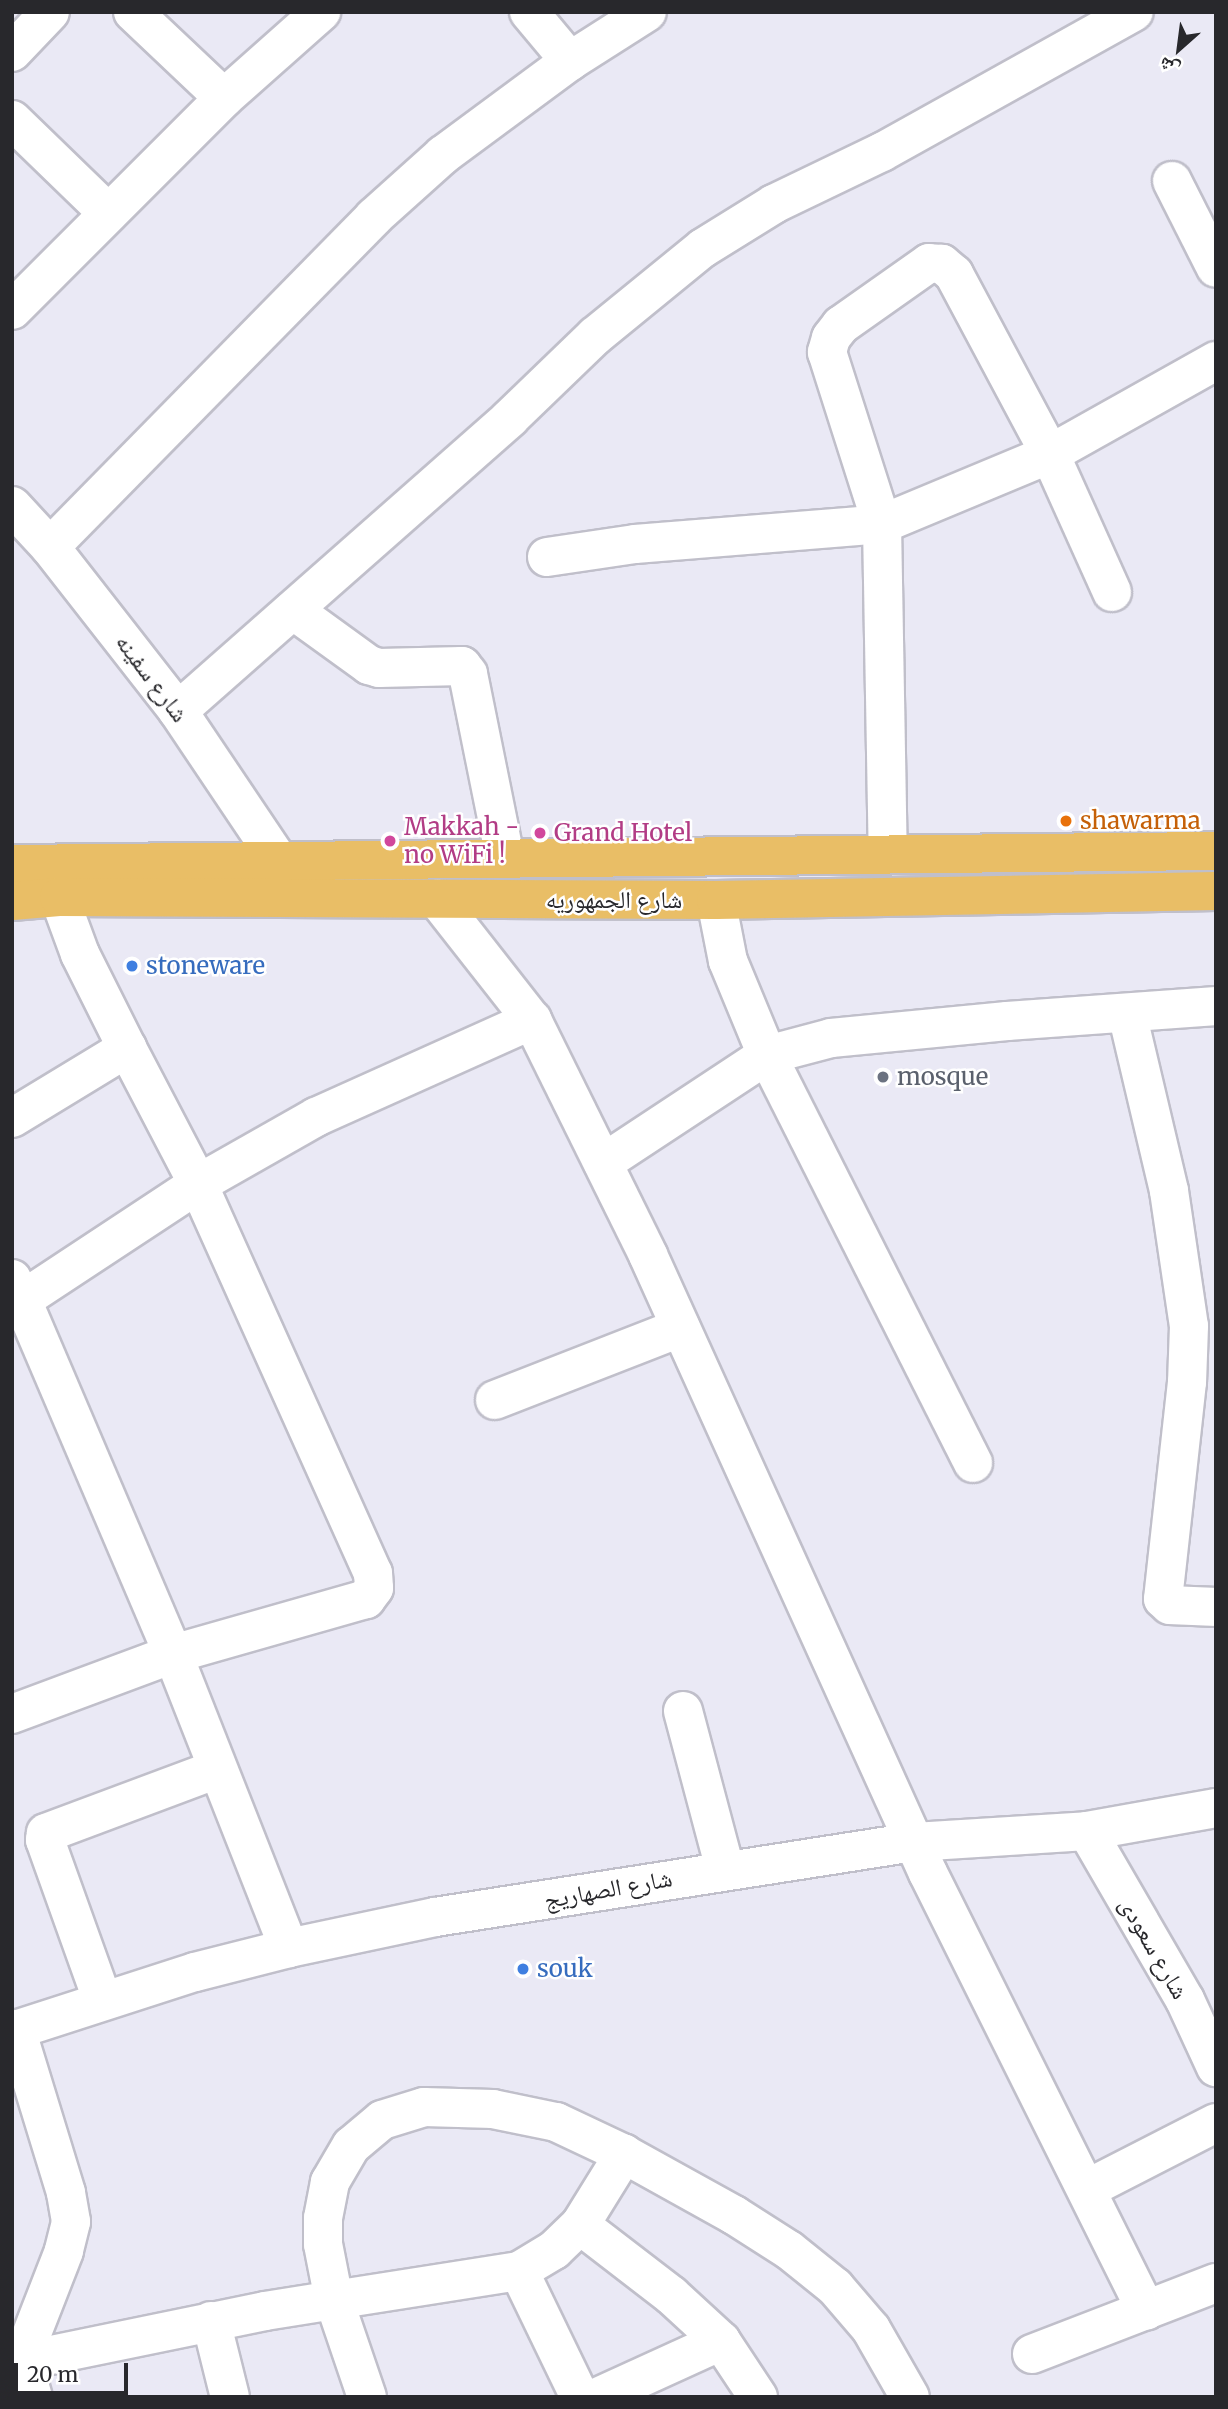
<!DOCTYPE html>
<html>
<head>
<meta charset="utf-8">
<style>
  body { margin:0 }
  #map { position:relative; width:1228px; height:2409px; overflow:hidden; background:#eae9f5; font-family:Merriweather,"Noto Naskh Arabic",serif }
  div>[style] { position:absolute }
  .roads { filter:drop-shadow(2px 0 #c0bfca) drop-shadow(-2px 0 #c0bfca) drop-shadow(0 2px #c0bfca) drop-shadow(0 -2px #c0bfca) }
  .minor>* { height:38px; margin:-19px; padding:0 19px; transform-origin:19px; border-radius:19px; background:#fff }
  .major>* { height:38px; margin:-19px; padding:0 19px; transform-origin:19px; border-radius:19px; background:#e9be66 }
  .dots>* { width:19px; height:19px; translate:-50% -50%; box-sizing:border-box; border:4px solid #fff; border-radius:50% }
  span { translate:-50% -50%; white-space:nowrap; text-align:center; line-height:1.15; -webkit-text-stroke:5px #fff; paint-order:stroke }
  .street-label { font-size:24px; color:#28282c }
  .food-label { font-size:24px; color:#c56008 }
  .left { translate:0 -50%; text-align:left }
  .hotel-label { font-size:24px; color:#b23c85 }
  .shop-label { font-size:24px; color:#366cbe }
  .worship-label { font-size:24px; color:#5b616d }
  .frame { position:absolute; inset:0; border:14px solid #28282c; pointer-events:none }
  .north { position:absolute; left:1144px; top:14px; width:70px; height:70px; -webkit-text-stroke:5px #fff; paint-order:stroke; rotate:208deg; font-size:19px; font-weight:700; line-height:28px; text-align:center; color:#28282c }
  .north::after { content:''; display:block; margin:auto; width:24px; height:32px; background:#28282c; clip-path:polygon(50% 0,100% 100%,50% 72%,0 100%) }
  .scale { position:absolute; left:14px; top:2363px; width:114px; height:32px; box-sizing:border-box; border:4px solid #28282c; border-top:0; padding-left:9px; font-size:21px; line-height:24px; white-space:nowrap; color:#28282c; -webkit-text-stroke:5px #fff; paint-order:stroke }
</style>
</head>
<body>
<div id="map">
  <div class="roads">
    <div class="minor">
      <i style="left:133px;top:12px;width:125px;rotate:43.4deg"></i>
      <i style="left:529px;top:12px;width:64px;rotate:50.1deg"></i>
      <i style="left:12px;top:52px;width:55px;rotate:-46.5deg"></i>
      <i style="left:12px;top:120px;width:134px;rotate:44.1deg"></i>
      <i style="left:1172px;top:181px;width:97px;rotate:63.2deg"></i>
      <i style="left:12px;top:310px;width:300px;rotate:-45deg"></i>
      <i style="left:224px;top:98px;width:130px;rotate:-41.6deg"></i>
      <i style="left:12px;top:506px;width:56px;rotate:47.2deg"></i>
      <i style="left:50px;top:547px;width:208px;rotate:52deg"></i>
      <i style="left:178px;top:711px;width:179px;rotate:56.1deg"></i>
      <i style="left:50px;top:547px;width:462px;rotate:-45.5deg"></i>
      <i style="left:374px;top:217px;width:93px;rotate:-41.9deg"></i>
      <i style="left:443px;top:155px;width:158px;rotate:-36.5deg"></i>
      <i style="left:570px;top:61px;width:91px;rotate:-32.5deg"></i>
      <i style="left:547px;top:557px;width:89px;rotate:-8.4deg"></i>
      <i style="left:635px;top:544px;width:248px;rotate:-4.6deg"></i>
      <i style="left:882px;top:524px;width:329px;rotate:89deg"></i>
      <i style="left:1112px;top:592px;width:151px;rotate:-114.2deg"></i>
      <i style="left:1050px;top:454px;width:204px;rotate:-118.1deg"></i>
      <i style="left:954px;top:274px;width:16px;rotate:-140deg"></i>
      <i style="left:942px;top:264px;width:13px;rotate:-176deg"></i>
      <i style="left:929px;top:263px;width:108px;rotate:144.8deg"></i>
      <i style="left:841px;top:325px;width:16px;rotate:128deg"></i>
      <i style="left:831px;top:338px;width:15px;rotate:106deg"></i>
      <i style="left:827px;top:352px;width:181px;rotate:72.3deg"></i>
      <i style="left:882px;top:524px;width:182px;rotate:-22.6deg"></i>
      <i style="left:1050px;top:454px;width:190px;rotate:-29.3deg"></i>
      <i style="left:293px;top:610px;width:94px;rotate:35.9deg"></i>
      <i style="left:369px;top:665px;width:10px;rotate:17deg"></i>
      <i style="left:379px;top:668px;width:83px;rotate:-1.4deg"></i>
      <i style="left:462px;top:666px;width:10px;rotate:53deg"></i>
      <i style="left:468px;top:674px;width:187px;rotate:78.6deg"></i>
      <i style="left:178px;top:711px;width:443px;rotate:-41.4deg"></i>
      <i style="left:510px;top:418px;width:118px;rotate:-44deg"></i>
      <i style="left:595px;top:336px;width:139px;rotate:-39.2deg"></i>
      <i style="left:703px;top:248px;width:84px;rotate:-31.8deg"></i>
      <i style="left:774px;top:204px;width:120px;rotate:-25.7deg"></i>
      <i style="left:882px;top:152px;width:288px;rotate:-29.1deg"></i>
      <i style="left:437px;top:899px;width:154px;rotate:51.9deg"></i>
      <i style="left:532px;top:1020px;width:262px;rotate:63.7deg"></i>
      <i style="left:648px;top:1255px;width:678px;rotate:65.63deg"></i>
      <i style="left:928px;top:1873px;width:489px;rotate:63.5deg"></i>
      <i style="left:716px;top:900px;width:62px;rotate:78.9deg"></i>
      <i style="left:728px;top:961px;width:102px;rotate:67.5deg"></i>
      <i style="left:767px;top:1055px;width:457px;rotate:63.2deg"></i>
      <i style="left:1127px;top:1013px;width:183px;rotate:76.7deg"></i>
      <i style="left:1169px;top:1191px;width:136px;rotate:81.6deg"></i>
      <i style="left:1189px;top:1326px;width:56px;rotate:92deg"></i>
      <i style="left:1187px;top:1382px;width:218px;rotate:96.3deg"></i>
      <i style="left:1163px;top:1599px;width:9px;rotate:41deg"></i>
      <i style="left:1170px;top:1605px;width:46px;rotate:2.5deg"></i>
      <i style="left:127px;top:1048px;width:153px;rotate:62.4deg"></i>
      <i style="left:198px;top:1184px;width:427px;rotate:65.8deg"></i>
      <i style="left:373px;top:1573px;width:15px;rotate:86deg"></i>
      <i style="left:374px;top:1588px;width:14px;rotate:126deg"></i>
      <i style="left:366px;top:1599px;width:201px;rotate:164.1deg"></i>
      <i style="left:173px;top:1654px;width:316px;rotate:68.5deg"></i>
      <i style="left:12px;top:1118px;width:135px;rotate:-31.3deg"></i>
      <i style="left:127px;top:1048px;width:105px;rotate:-116.6deg"></i>
      <i style="left:80px;top:954px;width:61px;rotate:-110.2deg"></i>
      <i style="left:603px;top:1163px;width:196px;rotate:-33.4deg"></i>
      <i style="left:767px;top:1055px;width:66px;rotate:-14.9deg"></i>
      <i style="left:831px;top:1038px;width:177px;rotate:-5.5deg"></i>
      <i style="left:1007px;top:1021px;width:210px;rotate:-4.1deg"></i>
      <i style="left:12px;top:1279px;width:23px;rotate:65deg"></i>
      <i style="left:22px;top:1300px;width:211px;rotate:-33.4deg"></i>
      <i style="left:198px;top:1184px;width:136px;rotate:-29.6deg"></i>
      <i style="left:316px;top:1117px;width:237px;rotate:-24.2deg"></i>
      <i style="left:12px;top:1306px;width:12px;rotate:-31deg"></i>
      <i style="left:22px;top:1300px;width:385px;rotate:66.9deg"></i>
      <i style="left:173px;top:1654px;width:172px;rotate:159.6deg"></i>
      <i style="left:495px;top:1400px;width:199px;rotate:-21.3deg"></i>
      <i style="left:683px;top:1711px;width:163px;rotate:75.1deg"></i>
      <i style="left:1087px;top:1831px;width:195px;rotate:59.9deg"></i>
      <i style="left:1185px;top:2000px;width:74px;rotate:65.2deg"></i>
      <i style="left:102px;top:1999px;width:169px;rotate:-109.7deg"></i>
      <i style="left:45px;top:1840px;width:7px;rotate:-82deg"></i>
      <i style="left:46px;top:1833px;width:183px;rotate:-20.5deg"></i>
      <i style="left:16px;top:2029px;width:171px;rotate:73deg"></i>
      <i style="left:66px;top:2193px;width:29px;rotate:80deg"></i>
      <i style="left:71px;top:2222px;width:30px;rotate:104deg"></i>
      <i style="left:64px;top:2251px;width:116px;rotate:111.3deg"></i>
      <i style="left:22px;top:2359px;width:40px;rotate:74deg"></i>
      <i style="left:12px;top:2031px;width:192px;rotate:-17.9deg"></i>
      <i style="left:195px;top:1972px;width:97px;rotate:-14.3deg"></i>
      <i style="left:289px;top:1948px;width:149px;rotate:-12deg"></i>
      <i style="left:435px;top:1917px;width:485px;rotate:-8.9deg"></i>
      <i style="left:914px;top:1842px;width:173px;rotate:-3.6deg"></i>
      <i style="left:1087px;top:1831px;width:131px;rotate:-10.1deg"></i>
      <i style="left:624px;top:2154px;width:126px;rotate:29deg"></i>
      <i style="left:734px;top:2215px;width:65px;rotate:32.5deg"></i>
      <i style="left:789px;top:2250px;width:59px;rotate:38.8deg"></i>
      <i style="left:835px;top:2287px;width:55px;rotate:49.4deg"></i>
      <i style="left:871px;top:2329px;width:78px;rotate:60.2deg"></i>
      <i style="left:1087px;top:2189px;width:145px;rotate:-27.1deg"></i>
      <i style="left:580px;top:2225px;width:115px;rotate:37.6deg"></i>
      <i style="left:671px;top:2295px;width:68px;rotate:42.6deg"></i>
      <i style="left:721px;top:2341px;width:67px;rotate:56.5deg"></i>
      <i style="left:519px;top:2271px;width:140px;rotate:64.2deg"></i>
      <i style="left:211px;top:2321px;width:78px;rotate:76deg"></i>
      <i style="left:1032px;top:2354px;width:197px;rotate:-21.1deg"></i>
      <i style="left:12px;top:2363px;width:258px;rotate:-11.6deg"></i>
      <i style="left:265px;top:2311px;width:70px;rotate:-9.1deg"></i>
      <i style="left:334px;top:2300px;width:187px;rotate:-8.9deg"></i>
      <i style="left:519px;top:2271px;width:41px;rotate:-31deg"></i>
      <i style="left:554px;top:2250px;width:36px;rotate:-44deg"></i>
      <i style="left:580px;top:2225px;width:84px;rotate:-58.2deg"></i>
      <i style="left:624px;top:2154px;width:75px;rotate:-154.8deg"></i>
      <i style="left:556px;top:2122px;width:64px;rotate:-168.3deg"></i>
      <i style="left:493px;top:2109px;width:69px;rotate:-178.3deg"></i>
      <i style="left:424px;top:2107px;width:44px;rotate:162.8deg"></i>
      <i style="left:382px;top:2120px;width:40px;rotate:140deg"></i>
      <i style="left:351px;top:2146px;width:42px;rotate:120.3deg"></i>
      <i style="left:330px;top:2182px;width:37px;rotate:101deg"></i>
      <i style="left:323px;top:2218px;width:26px;rotate:90deg"></i>
      <i style="left:323px;top:2244px;width:57px;rotate:78.9deg"></i>
      <i style="left:334px;top:2300px;width:102px;rotate:71.2deg"></i>
      <i style="left:598px;top:2397px;width:135px;rotate:-24.5deg"></i>
    </div>
    <div class="major">
      <i style="left:12px;top:864px;width:1204px;rotate:-0.62deg"></i>
      <i style="left:12px;top:901px;width:47px;rotate:-4.9deg"></i>
      <i style="left:59px;top:897px;width:657px;rotate:0.26deg"></i>
      <i style="left:716px;top:900px;width:500px;rotate:-1.03deg"></i>
    </div>
  </div>
  <div class="dots">
    <i style="left:1066px;top:821px;background:#e8710a"></i>
    <i style="left:540px;top:833px;background:#d1479c"></i>
    <i style="left:390px;top:841px;background:#d1479c"></i>
    <i style="left:132px;top:966px;background:#3f7fe0"></i>
    <i style="left:883px;top:1077px;background:#6b7280"></i>
    <i style="left:523px;top:1969px;background:#3f7fe0"></i>
  </div>
  <div class="street-label">
    <span style="left:152px;top:678px;rotate:53deg">شارع سفينه</span>
    <span style="left:614px;top:900px">شارع الجمهوريه</span>
    <span style="left:608px;top:1889px;rotate:-10deg">شارع الصهاريج</span>
    <span style="left:1154px;top:1948px;rotate:60deg">شارع سعودى</span>
  </div>
  <div class="food-label">
    <span class="left" style="left:1080px;top:821px">shawarma</span>
  </div>
  <div class="hotel-label">
    <span class="left" style="left:404px;top:841px">Makkah -<br>no WiFi !</span>
    <span class="left" style="left:554px;top:833px">Grand Hotel</span>
  </div>
  <div class="shop-label">
    <span class="left" style="left:146px;top:966px">stoneware</span>
    <span class="left" style="left:537px;top:1969px">souk</span>
  </div>
  <div class="worship-label">
    <span class="left" style="left:897px;top:1077px">mosque</span>
  </div>
  <div class="frame"></div>
  <div class="north">ش</div>
  <div class="scale">20 m</div>
</div>
</body>
</html>
